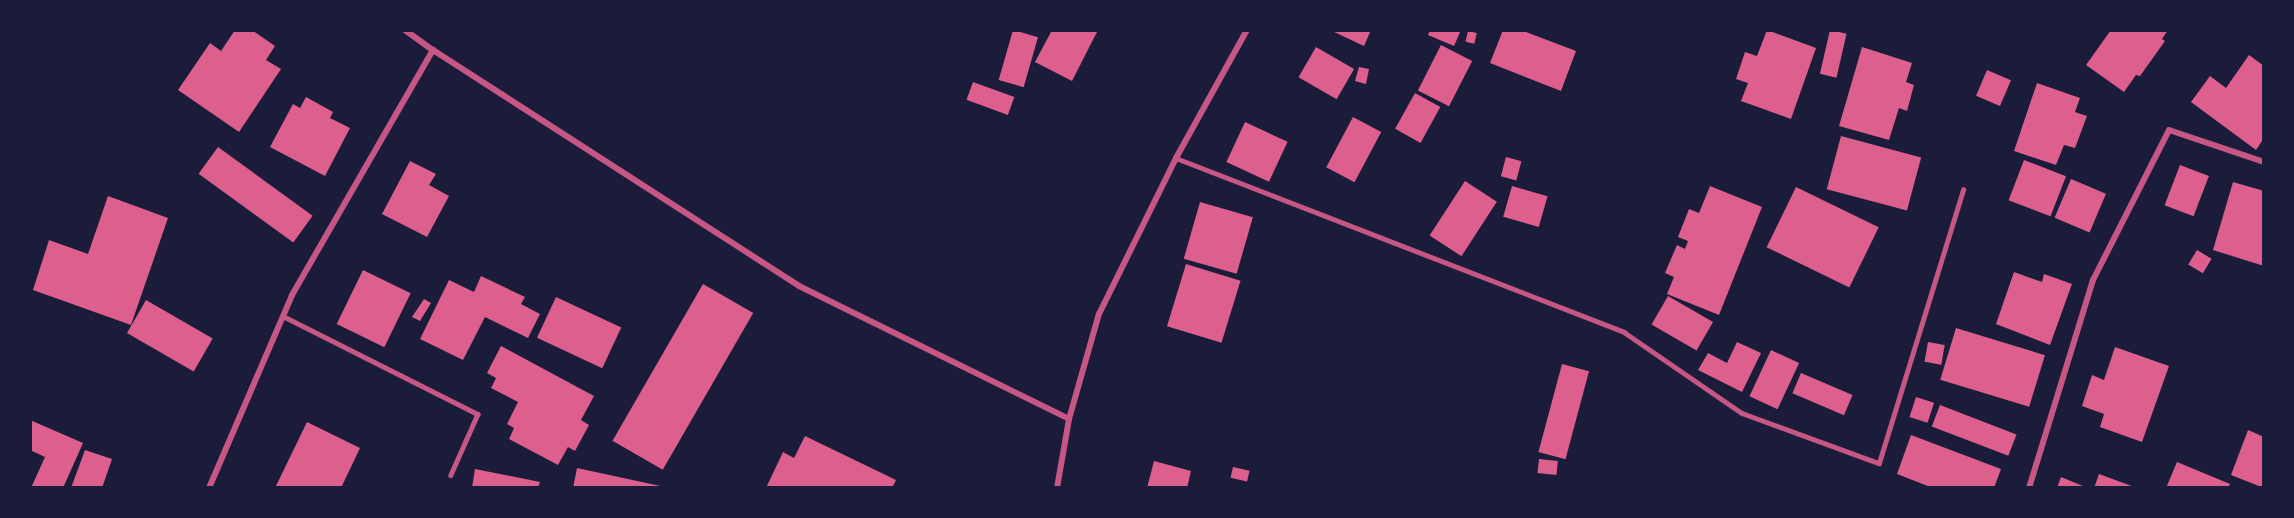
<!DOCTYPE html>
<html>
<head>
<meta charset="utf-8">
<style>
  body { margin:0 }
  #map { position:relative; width:2294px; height:518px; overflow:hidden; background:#1b1b3a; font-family:Montserrat,sans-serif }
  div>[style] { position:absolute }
  .building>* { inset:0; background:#dd5f8e; transform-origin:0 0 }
  .service>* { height:4.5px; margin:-2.25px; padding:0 2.25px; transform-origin:2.25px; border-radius:2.25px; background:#c65784 }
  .minor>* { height:6px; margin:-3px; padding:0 3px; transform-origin:3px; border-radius:3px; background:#c65784 }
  span { translate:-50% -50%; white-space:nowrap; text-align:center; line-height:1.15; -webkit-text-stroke:4.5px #1b1b3a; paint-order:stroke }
  .frame { position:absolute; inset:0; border:32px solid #1b1b3a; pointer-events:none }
</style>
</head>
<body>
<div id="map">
  <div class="building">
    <i style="clip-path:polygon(235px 30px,252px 30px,275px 46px,266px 60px,281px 69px,239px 132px,178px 90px,210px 43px,221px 51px)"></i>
    <i style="left:1013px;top:30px;width:26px;height:52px;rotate:16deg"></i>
    <i style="clip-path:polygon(1052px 30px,1098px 30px,1072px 81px,1035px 62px)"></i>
    <i style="clip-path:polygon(1330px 30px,1371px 30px,1364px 46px)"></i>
    <i style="clip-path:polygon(1430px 30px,1461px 30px,1454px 46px,1428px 35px)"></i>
    <i style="clip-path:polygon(1503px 30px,1521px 30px,1576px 51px,1561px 91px,1490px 63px)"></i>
    <i style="clip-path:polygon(1767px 30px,1816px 48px,1791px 119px,1741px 101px,1748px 83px,1736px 79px,1745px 52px,1757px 56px)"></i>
    <i style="left:1830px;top:30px;width:17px;height:45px;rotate:13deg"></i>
    <i style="clip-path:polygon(2111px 30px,2168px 30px,2162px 39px,2165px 41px,2140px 76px,2136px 75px,2124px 92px,2086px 65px)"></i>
    <i style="left:1468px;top:31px;width:9px;height:11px;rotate:13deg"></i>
    <i style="left:1441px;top:45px;width:35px;height:51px;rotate:27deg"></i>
    <i style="left:1316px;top:47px;width:44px;height:35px;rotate:30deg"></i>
    <i style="clip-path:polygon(1862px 47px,1912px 63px,1906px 82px,1914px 85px,1907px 111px,1899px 108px,1889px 140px,1839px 126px)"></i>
    <i style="clip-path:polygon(2249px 55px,2264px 66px,2264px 138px,2256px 150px,2191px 102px,2210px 76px,2226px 88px)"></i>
    <i style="clip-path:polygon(1359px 67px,1369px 69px,1366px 84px,1355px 81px)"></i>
    <i style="left:1987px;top:70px;width:26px;height:28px;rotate:23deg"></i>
    <i style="left:973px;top:82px;width:44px;height:19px;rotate:20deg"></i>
    <i style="clip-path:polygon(2037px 83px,2080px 98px,2075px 112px,2087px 116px,2075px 148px,2064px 145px,2056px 165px,2014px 151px)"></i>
    <i style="left:1415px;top:93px;width:29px;height:41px;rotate:29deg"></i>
    <i style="clip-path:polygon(306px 97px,333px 112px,330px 118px,350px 128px,325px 176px,270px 147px,293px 104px,300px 108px)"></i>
    <i style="left:1353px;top:117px;width:32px;height:57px;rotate:28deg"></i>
    <i style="left:1245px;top:122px;width:47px;height:44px;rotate:25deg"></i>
    <i style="left:1841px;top:136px;width:83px;height:55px;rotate:15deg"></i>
    <i style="left:218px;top:147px;width:117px;height:33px;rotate:36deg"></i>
    <i style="left:1506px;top:157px;width:16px;height:20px;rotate:15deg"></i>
    <i style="left:2024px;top:160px;width:45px;height:43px;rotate:21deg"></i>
    <i style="clip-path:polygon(410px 161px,436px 174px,429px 185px,449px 196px,427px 237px,382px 214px)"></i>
    <i style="left:2180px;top:165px;width:31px;height:43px;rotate:21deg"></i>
    <i style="left:2071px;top:179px;width:38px;height:42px;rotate:23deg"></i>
    <i style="left:1465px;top:181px;width:38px;height:65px;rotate:33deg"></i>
    <i style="clip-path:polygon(2233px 182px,2264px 191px,2264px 266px,2213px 250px)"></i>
    <i style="left:1512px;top:186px;width:37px;height:32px;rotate:16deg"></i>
    <i style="clip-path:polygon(1710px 186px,1762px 207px,1719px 315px,1667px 294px,1674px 277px,1665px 273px,1677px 245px,1685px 249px,1688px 241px,1678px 237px,1689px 209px,1699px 213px)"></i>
    <i style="left:1796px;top:187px;width:92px;height:67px;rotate:26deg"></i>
    <i style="clip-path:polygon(108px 196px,168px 218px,131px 325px,33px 290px,49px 240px,88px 254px)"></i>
    <i style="left:1200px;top:202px;width:55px;height:59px;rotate:16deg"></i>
    <i style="left:2197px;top:250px;width:17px;height:17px;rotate:31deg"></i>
    <i style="left:1186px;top:264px;width:57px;height:65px;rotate:17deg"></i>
    <i style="left:363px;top:270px;width:53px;height:60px;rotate:26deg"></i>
    <i style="clip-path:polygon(2014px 272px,2042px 282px,2044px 274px,2072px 284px,2050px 345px,1996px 324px)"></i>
    <i style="clip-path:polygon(481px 276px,525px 297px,521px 304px,540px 314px,528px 338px,485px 317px,463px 360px,420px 339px,449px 280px,474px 292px)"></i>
    <i style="left:703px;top:284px;width:58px;height:181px;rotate:30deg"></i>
    <i style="left:1668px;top:296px;width:52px;height:33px;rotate:30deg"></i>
    <i style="left:556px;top:297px;width:72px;height:45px;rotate:25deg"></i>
    <i style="clip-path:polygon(424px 299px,431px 303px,420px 321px,412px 317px)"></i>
    <i style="left:146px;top:300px;width:77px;height:38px;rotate:30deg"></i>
    <i style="left:1956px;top:328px;width:93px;height:54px;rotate:17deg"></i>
    <i style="clip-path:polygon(1737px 342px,1761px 353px,1742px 392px,1698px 370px,1708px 353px,1727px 363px)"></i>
    <i style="left:1928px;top:342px;width:17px;height:20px;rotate:10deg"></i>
    <i style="clip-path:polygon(501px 346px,594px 396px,581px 420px,589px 425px,575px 451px,568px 447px,558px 465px,509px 439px,514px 428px,507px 424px,518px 402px,491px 388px,496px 378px,487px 373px)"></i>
    <i style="clip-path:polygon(2115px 347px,2169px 366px,2142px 442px,2100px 427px,2104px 414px,2082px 406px,2092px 375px,2104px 380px)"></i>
    <i style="left:1771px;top:350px;width:31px;height:51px;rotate:25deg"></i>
    <i style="left:1562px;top:364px;width:28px;height:91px;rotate:15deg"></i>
    <i style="left:1801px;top:373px;width:56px;height:22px;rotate:23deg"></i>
    <i style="left:1916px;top:397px;width:19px;height:21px;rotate:18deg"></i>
    <i style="left:1940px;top:405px;width:82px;height:23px;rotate:21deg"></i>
    <i style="clip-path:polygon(30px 420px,83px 443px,63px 488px,31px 488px,45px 457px,30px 450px)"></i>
    <i style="clip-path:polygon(307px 422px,360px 448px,341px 488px,275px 488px)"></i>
    <i style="clip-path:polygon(2248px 430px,2264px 437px,2264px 488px,2231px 475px)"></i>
    <i style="clip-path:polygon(1911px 435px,2001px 469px,1994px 488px,1933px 488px,1897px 474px)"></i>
    <i style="clip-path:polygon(805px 436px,896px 480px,892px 488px,766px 488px,783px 452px,794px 458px)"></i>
    <i style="clip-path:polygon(85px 450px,112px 459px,102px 488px,71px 488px)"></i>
    <i style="left:1539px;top:459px;width:19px;height:14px;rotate:6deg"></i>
    <i style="clip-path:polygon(1154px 461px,1191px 471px,1187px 488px,1147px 488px)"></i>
    <i style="clip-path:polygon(2177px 462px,2230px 484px,2228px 488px,2166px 488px)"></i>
    <i style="left:1233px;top:467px;width:17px;height:11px;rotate:13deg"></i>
    <i style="clip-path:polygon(577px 468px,665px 487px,664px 488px,573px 488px)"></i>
    <i style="clip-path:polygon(475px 469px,540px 482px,538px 488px,472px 488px)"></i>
    <i style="clip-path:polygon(2099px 474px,2137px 488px,2094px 488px)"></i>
    <i style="clip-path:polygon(2061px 477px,2083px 486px,2082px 488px,2057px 488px)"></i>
  </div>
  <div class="service">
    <i style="left:1176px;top:158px;width:481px;rotate:21.2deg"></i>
    <i style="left:1624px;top:332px;width:143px;rotate:34.5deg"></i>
    <i style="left:1742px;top:413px;width:146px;rotate:20.1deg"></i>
    <i style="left:1879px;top:463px;width:286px;rotate:-72.9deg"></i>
    <i style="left:283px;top:316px;width:218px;rotate:26.7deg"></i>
    <i style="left:478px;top:414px;width:67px;rotate:113.9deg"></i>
  </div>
  <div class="minor">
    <i style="left:405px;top:30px;width:34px;rotate:36deg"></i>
    <i style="left:433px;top:50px;width:435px;rotate:32.8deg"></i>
    <i style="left:799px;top:286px;width:301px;rotate:26.2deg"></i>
    <i style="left:209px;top:488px;width:210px;rotate:-66.7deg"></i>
    <i style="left:292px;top:295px;width:283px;rotate:-60.1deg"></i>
    <i style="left:1057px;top:488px;width:70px;rotate:-80.1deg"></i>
    <i style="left:1069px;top:419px;width:109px;rotate:-74.1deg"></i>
    <i style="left:1099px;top:314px;width:174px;rotate:-63.7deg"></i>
    <i style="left:1176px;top:158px;width:146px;rotate:-61deg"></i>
    <i style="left:2029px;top:488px;width:218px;rotate:-72.9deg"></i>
    <i style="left:2093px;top:280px;width:168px;rotate:-63.1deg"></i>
    <i style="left:2169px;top:130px;width:100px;rotate:18.6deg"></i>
  </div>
  <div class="frame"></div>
</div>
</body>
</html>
